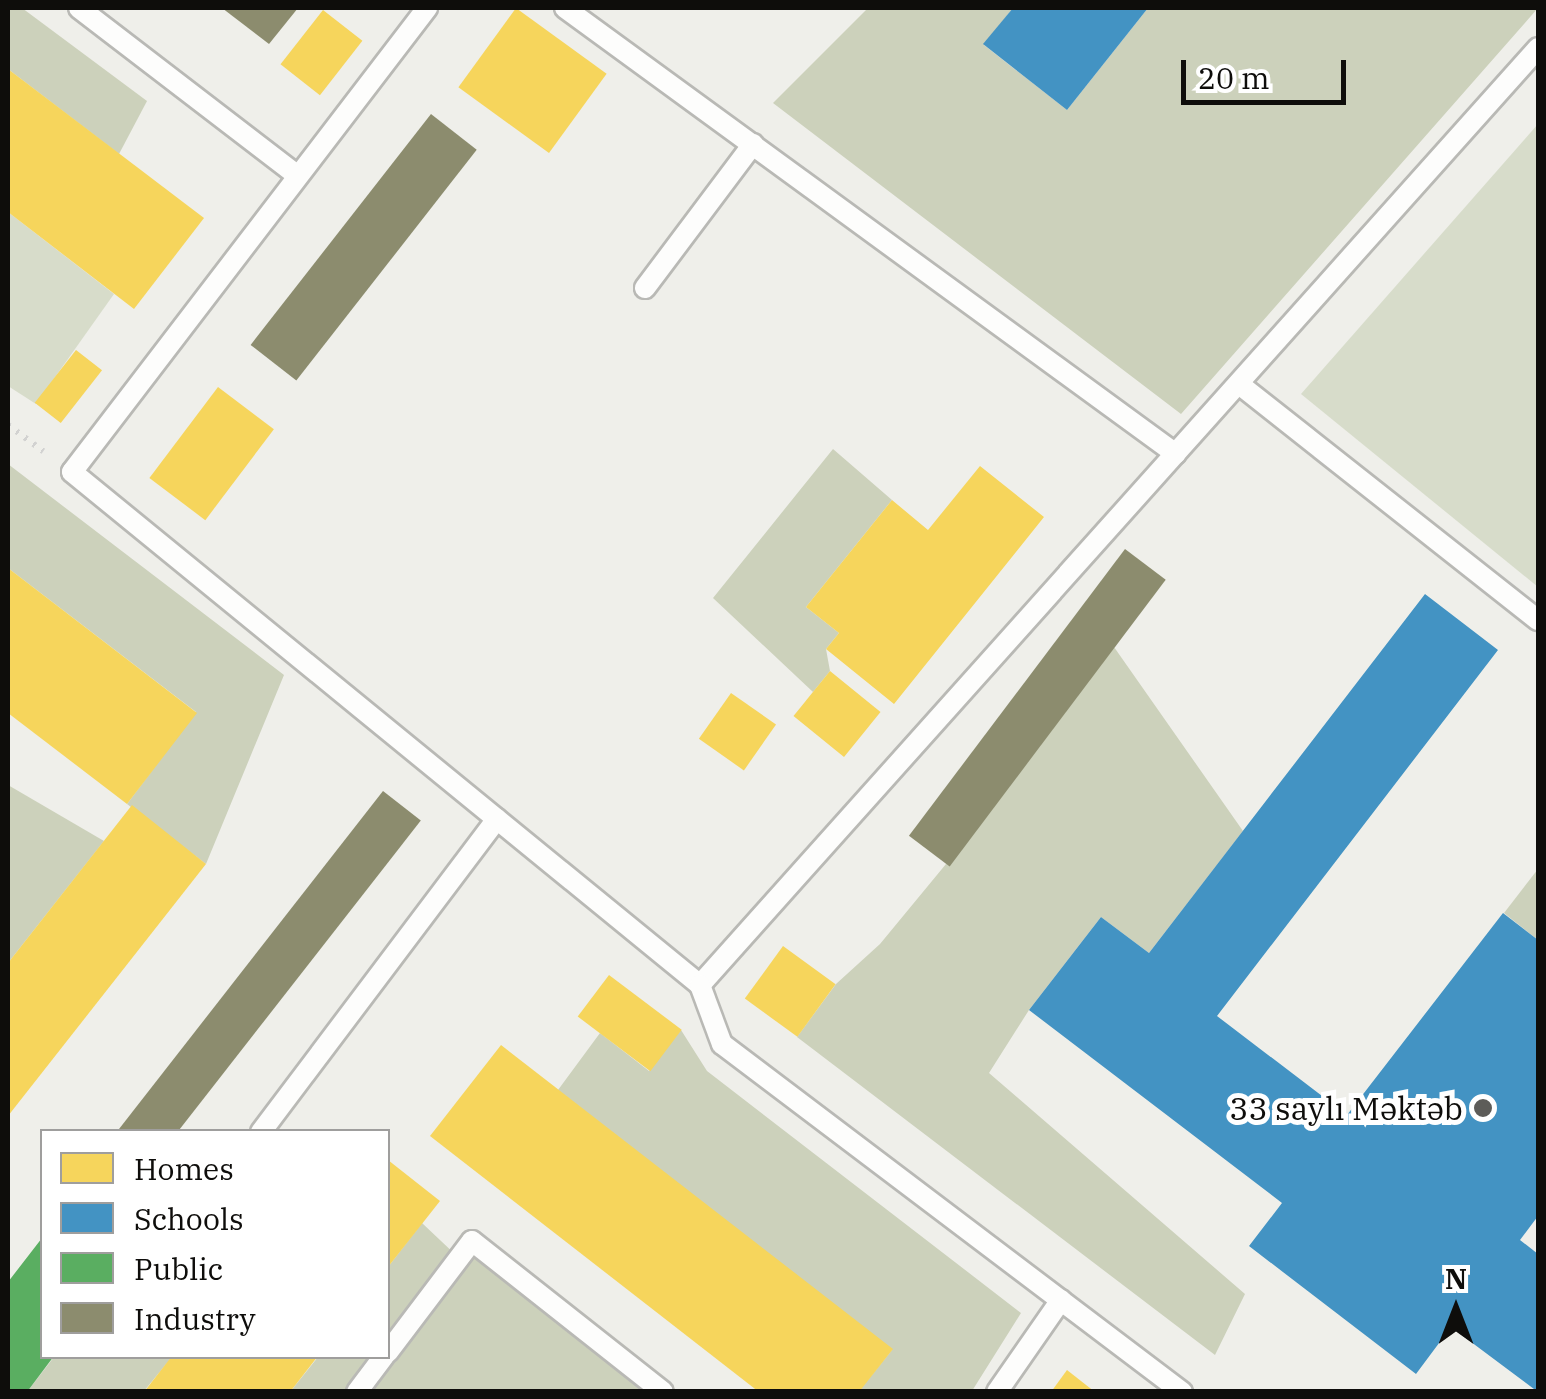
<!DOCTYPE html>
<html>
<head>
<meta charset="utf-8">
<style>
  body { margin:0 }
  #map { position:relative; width:1546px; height:1399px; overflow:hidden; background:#efefea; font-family:"IBM Plex Serif",serif }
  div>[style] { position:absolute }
  .green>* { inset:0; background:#d7dcca }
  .forest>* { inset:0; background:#ccd1bb }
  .homes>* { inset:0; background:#f6d55c; transform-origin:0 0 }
  .schools>* { inset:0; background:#4393c3 }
  .public>* { inset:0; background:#5aae61 }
  .industry>* { inset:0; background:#8c8c6e; transform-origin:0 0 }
  .path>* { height:6px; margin-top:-3px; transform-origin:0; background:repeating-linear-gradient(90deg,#d2d2d1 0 2.5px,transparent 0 10.5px) }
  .roads { filter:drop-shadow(2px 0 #b9b9b5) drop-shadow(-2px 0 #b9b9b5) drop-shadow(0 2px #b9b9b5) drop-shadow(0 -2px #b9b9b5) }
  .service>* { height:20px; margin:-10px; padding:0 10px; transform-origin:10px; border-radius:10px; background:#fdfdfc }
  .dots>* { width:28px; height:28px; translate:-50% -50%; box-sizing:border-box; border:5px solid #fff; border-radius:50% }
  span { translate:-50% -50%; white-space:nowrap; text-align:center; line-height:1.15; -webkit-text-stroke:10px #fff; paint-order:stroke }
  .poi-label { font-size:32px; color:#0e0d0b }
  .right { translate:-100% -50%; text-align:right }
  .frame { position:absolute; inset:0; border:10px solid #0e0d0b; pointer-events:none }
  .legend { position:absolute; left:40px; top:1129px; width:350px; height:230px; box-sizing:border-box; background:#fff; border:2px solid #9f9e9d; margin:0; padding:12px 18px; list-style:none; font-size:30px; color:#0e0d0b }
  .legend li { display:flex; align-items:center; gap:20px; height:50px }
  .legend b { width:50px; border:2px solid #9f9e9d }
  .north { position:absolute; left:1406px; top:1259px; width:100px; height:100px; -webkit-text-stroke:8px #fff; paint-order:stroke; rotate:0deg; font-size:28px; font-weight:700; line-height:40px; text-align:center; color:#0e0d0b }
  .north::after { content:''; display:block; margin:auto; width:35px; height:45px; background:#0e0d0b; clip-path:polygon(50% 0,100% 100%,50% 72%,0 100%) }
  .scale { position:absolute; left:1181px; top:60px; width:165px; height:45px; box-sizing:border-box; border:5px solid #0e0d0b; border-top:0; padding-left:12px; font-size:30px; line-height:35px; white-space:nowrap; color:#0e0d0b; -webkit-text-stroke:8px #fff; paint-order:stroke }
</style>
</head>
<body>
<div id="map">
  <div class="green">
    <i style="clip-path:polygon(1538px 124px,1538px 587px,1301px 394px)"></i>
    <i style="clip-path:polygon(8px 212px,114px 294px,36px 404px,8px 386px)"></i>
  </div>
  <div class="forest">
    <i style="clip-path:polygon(8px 8px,22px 8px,147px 101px,119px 154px,8px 69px)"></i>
    <i style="clip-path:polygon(868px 8px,1013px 8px,984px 45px,1067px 110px,1148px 8px,1538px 8px,1181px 414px,773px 103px)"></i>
    <i style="clip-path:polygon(833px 449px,892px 500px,806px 607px,839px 633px,826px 649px,830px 671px,813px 692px,713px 598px)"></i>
    <i style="clip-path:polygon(8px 464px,284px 675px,206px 864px,127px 804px,196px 712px,8px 568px)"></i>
    <i style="clip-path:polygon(1114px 647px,1243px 831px,1149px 953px,1101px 917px,1029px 1010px,989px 1073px,1245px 1294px,1215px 1355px,797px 1037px,836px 984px,880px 944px,946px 864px)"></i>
    <i style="clip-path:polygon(8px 785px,104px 841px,8px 963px)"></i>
    <i style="clip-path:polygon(1538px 869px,1538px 940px,1504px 913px)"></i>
    <i style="clip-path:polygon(681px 1030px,707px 1071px,1021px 1313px,972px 1391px,859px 1391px,892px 1350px,558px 1090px,600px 1033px,649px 1071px)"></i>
    <i style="clip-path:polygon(422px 1223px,459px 1258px,472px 1241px,663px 1392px,290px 1392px,318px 1357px,388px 1356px,388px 1267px)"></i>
    <i style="clip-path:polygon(54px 1357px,172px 1357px,144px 1391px,27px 1392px)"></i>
  </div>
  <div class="homes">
    <i style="left:516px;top:8px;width:112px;height:98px;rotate:36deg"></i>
    <i style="left:323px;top:10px;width:50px;height:69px;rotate:38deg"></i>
    <i style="clip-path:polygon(8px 69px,204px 218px,134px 309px,8px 212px)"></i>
    <i style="left:76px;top:350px;width:33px;height:67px;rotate:38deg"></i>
    <i style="left:218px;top:387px;width:70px;height:114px;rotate:37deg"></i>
    <i style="clip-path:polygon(980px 466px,1044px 517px,894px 704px,826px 649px,839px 633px,806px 607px,892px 500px,928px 530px)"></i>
    <i style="clip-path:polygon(8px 568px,197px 713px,127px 804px,8px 713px)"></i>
    <i style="left:830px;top:671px;width:65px;height:58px;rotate:39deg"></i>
    <i style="left:731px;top:693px;width:55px;height:56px;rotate:35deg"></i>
    <i style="clip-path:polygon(132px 805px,206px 864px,8px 1116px,8px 963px)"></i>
    <i style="left:783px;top:946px;width:65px;height:65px;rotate:36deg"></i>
    <i style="left:609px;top:975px;width:91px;height:52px;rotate:37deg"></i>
    <i style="clip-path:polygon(501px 1045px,893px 1349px,859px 1392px,759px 1392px,430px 1136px)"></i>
    <i style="clip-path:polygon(388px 1160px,440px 1201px,388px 1267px)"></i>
    <i style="clip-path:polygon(172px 1356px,318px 1356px,290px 1392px,144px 1392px)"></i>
    <i style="clip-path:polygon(1067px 1370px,1095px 1392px,1051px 1392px)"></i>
  </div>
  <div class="schools">
    <i style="clip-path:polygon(1013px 8px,1148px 8px,1067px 110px,983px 44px)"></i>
    <i style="clip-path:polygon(1425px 594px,1498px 650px,1217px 1016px,1347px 1115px,1503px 913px,1538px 940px,1538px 1216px,1520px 1240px,1538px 1254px,1538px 1392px,1451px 1327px,1416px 1374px,1249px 1246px,1282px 1203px,1029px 1010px,1101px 917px,1149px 953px)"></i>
  </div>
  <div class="public">
    <i style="clip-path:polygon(42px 1238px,42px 1356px,54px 1356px,27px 1392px,8px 1392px,8px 1282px)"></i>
  </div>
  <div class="industry">
    <i style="clip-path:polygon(222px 8px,298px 8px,269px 44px)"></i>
    <i style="left:431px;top:114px;width:58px;height:293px;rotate:38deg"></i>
    <i style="left:1125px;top:549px;width:51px;height:359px;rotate:37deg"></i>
    <i style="left:383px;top:791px;width:48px;height:431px;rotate:38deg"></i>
  </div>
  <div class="path">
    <i style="left:8px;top:425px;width:44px;rotate:36.6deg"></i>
  </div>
  <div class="roads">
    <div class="service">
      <i style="left:79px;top:8px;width:275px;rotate:37.5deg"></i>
      <i style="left:427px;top:8px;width:584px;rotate:127.42deg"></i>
      <i style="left:72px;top:472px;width:811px;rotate:39.24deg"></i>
      <i style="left:700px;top:985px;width:1257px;rotate:-48.19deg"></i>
      <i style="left:565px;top:8px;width:756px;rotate:36.13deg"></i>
      <i style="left:645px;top:288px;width:180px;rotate:-53.1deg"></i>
      <i style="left:1239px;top:384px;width:381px;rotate:38.3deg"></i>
      <i style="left:700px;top:985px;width:63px;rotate:69.6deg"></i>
      <i style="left:722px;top:1044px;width:577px;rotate:37.11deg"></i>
      <i style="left:261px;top:1132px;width:392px;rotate:-53deg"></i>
      <i style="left:388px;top:1352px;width:139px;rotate:-52.9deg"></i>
      <i style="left:472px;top:1241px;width:243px;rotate:38.3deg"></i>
      <i style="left:357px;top:1392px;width:45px;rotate:-53.1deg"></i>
      <i style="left:997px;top:1392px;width:112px;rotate:-55.2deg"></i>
    </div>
  </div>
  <div class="dots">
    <i style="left:1483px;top:1108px;background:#5d5c59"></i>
  </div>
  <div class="poi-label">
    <span class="right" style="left:1463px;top:1108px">33 saylı Məktəb</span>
  </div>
  <div class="frame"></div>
  <ul class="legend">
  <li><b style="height:28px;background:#f6d55c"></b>Homes</li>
  <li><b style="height:28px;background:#4393c3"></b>Schools</li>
  <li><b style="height:28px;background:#5aae61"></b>Public</li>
  <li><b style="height:28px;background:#8c8c6e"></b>Industry</li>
  </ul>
  <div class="north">N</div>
  <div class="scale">20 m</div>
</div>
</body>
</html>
